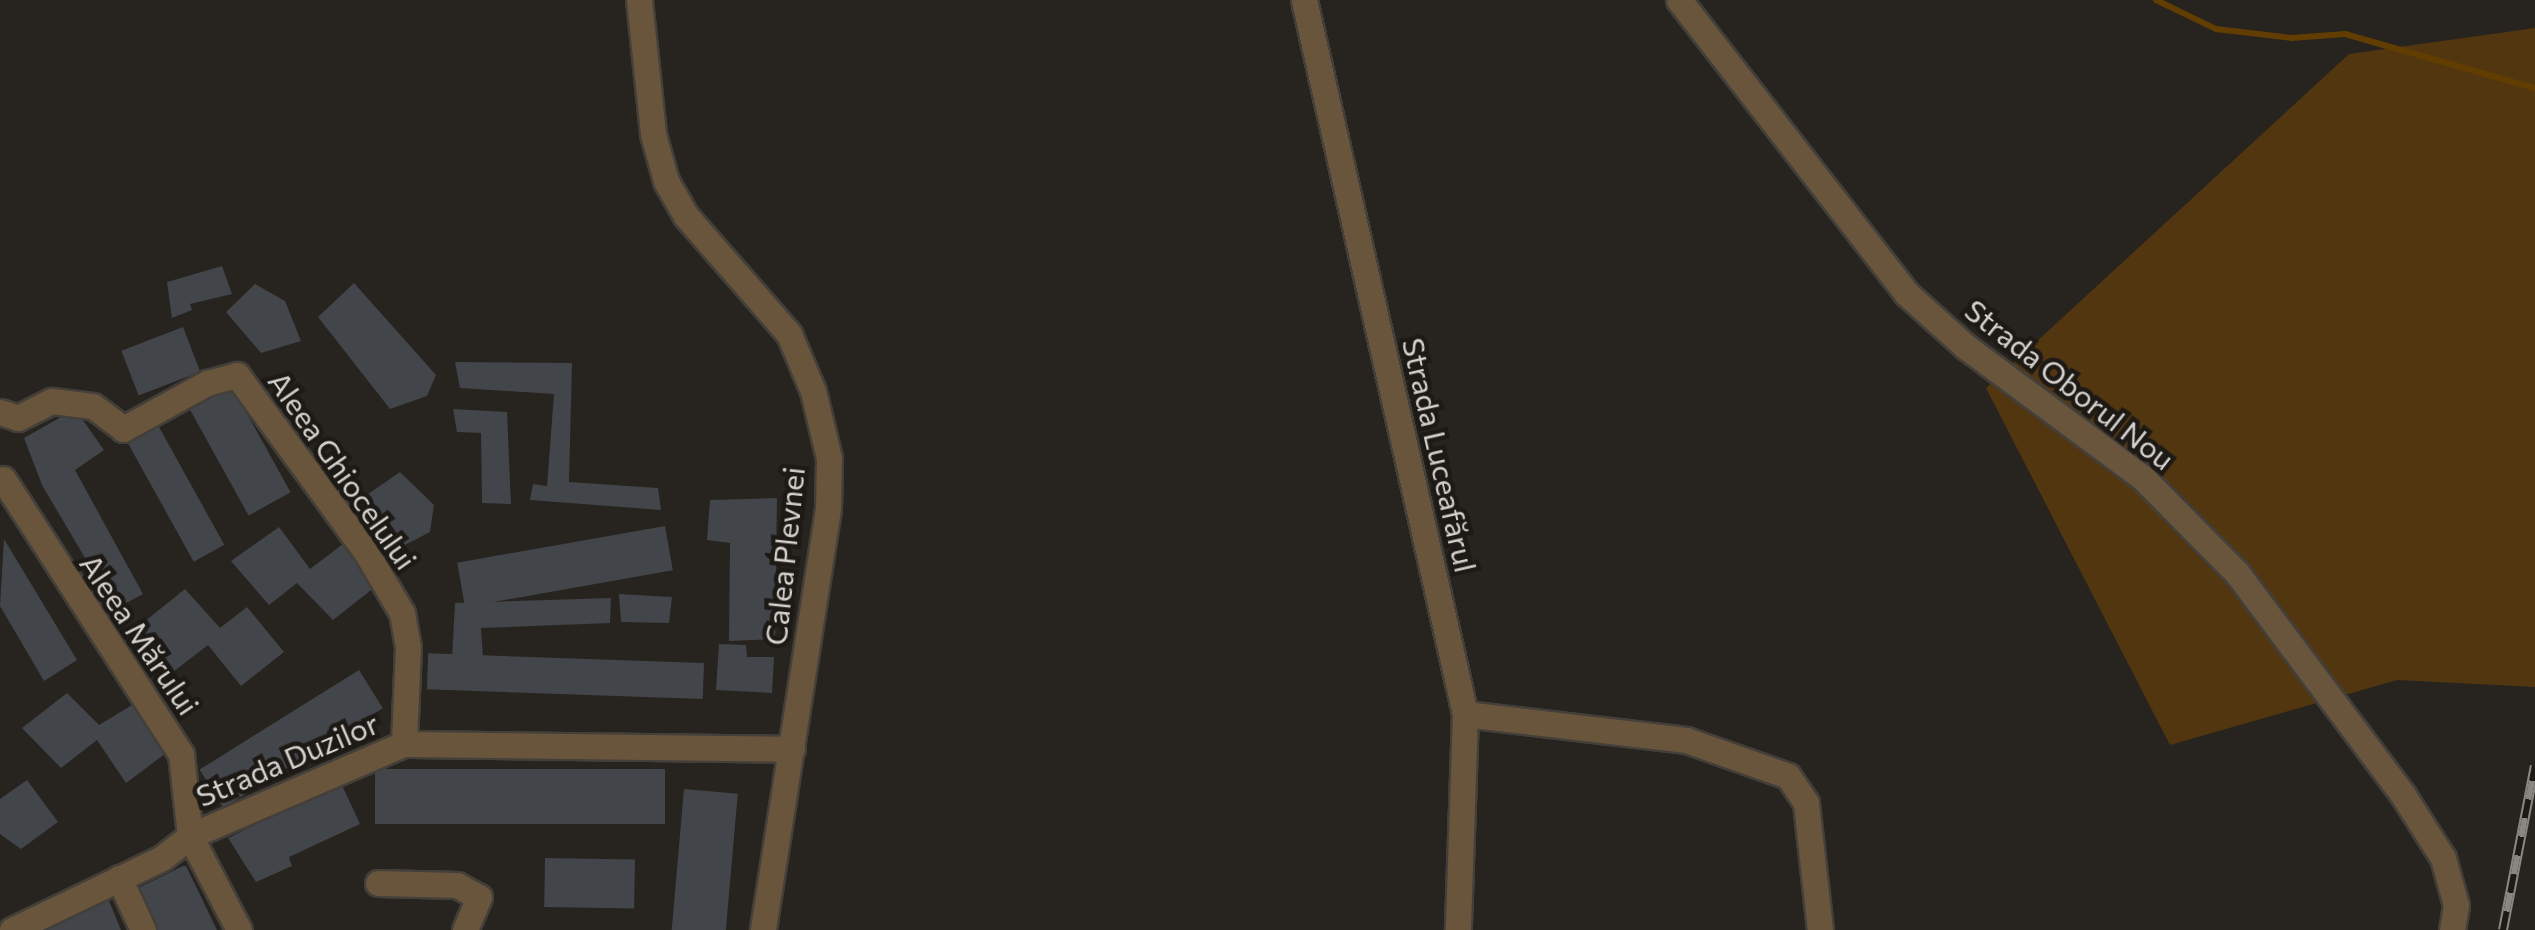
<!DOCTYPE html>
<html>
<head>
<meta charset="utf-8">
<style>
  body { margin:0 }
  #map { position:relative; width:2535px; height:930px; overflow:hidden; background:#27231e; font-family:Commissioner,sans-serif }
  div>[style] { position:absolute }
  .green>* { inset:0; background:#523610 }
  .stream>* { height:6px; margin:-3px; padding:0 3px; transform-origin:3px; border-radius:3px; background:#613d02 }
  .building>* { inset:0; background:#42454a; transform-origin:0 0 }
  .roads { filter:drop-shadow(2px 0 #433f3a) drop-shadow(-2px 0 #433f3a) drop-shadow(0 2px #433f3a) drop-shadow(0 -2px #433f3a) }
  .minor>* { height:25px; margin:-12.5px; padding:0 12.5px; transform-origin:12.5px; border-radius:12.5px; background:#69553b }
  .tertiary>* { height:25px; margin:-12.5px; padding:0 12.5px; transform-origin:12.5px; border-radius:12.5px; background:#69553b }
  .rail>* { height:10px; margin-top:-5px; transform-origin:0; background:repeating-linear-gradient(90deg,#1d1915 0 19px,#8a8783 0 38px); box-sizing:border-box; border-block:2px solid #8a8783 }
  span { translate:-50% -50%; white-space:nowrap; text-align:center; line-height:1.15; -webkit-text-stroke:9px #1d1915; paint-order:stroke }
  .street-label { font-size:30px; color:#d4d1ce }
</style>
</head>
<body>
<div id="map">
  <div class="green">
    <i style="clip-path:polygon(2535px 28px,2535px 687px,2397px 680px,2170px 745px,1986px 388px,2349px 54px)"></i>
  </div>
  <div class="stream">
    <i style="left:2156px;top:0;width:67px;rotate:25.8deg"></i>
    <i style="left:2216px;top:29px;width:77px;rotate:6.8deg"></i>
    <i style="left:2292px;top:38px;width:53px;rotate:-4.3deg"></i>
    <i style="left:2345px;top:34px;width:198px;rotate:15.9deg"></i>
  </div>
  <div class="building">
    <i style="clip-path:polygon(222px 266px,232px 294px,190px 304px,192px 310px,172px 318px,167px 282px)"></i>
    <i style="clip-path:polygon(354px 283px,436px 375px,427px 396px,390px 409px,318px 317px)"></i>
    <i style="clip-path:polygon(255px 284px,285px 301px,301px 341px,261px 353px,226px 312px)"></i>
    <i style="left:183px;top:327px;width:48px;height:66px;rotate:69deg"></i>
    <i style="clip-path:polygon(455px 362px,572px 363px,569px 482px,658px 488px,661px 510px,530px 500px,533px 484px,547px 486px,554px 394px,460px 388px)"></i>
    <i style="left:230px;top:383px;width:125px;height:48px;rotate:61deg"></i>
    <i style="clip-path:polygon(75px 409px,104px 450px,75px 470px,143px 594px,115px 609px,42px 485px,24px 438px)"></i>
    <i style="clip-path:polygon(453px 409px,507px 412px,511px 504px,482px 503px,481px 433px,457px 432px)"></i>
    <i style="left:154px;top:418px;width:145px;height:35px;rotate:61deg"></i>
    <i style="clip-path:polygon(400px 472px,434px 505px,430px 532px,401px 547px,361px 499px)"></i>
    <i style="clip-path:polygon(777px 498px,775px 639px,729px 641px,730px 543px,707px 540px,710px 500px)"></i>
    <i style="left:665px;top:526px;width:45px;height:211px;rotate:80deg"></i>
    <i style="clip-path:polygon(279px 527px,310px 569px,343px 544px,375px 587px,333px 620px,297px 583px,269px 605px,231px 561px)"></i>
    <i style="clip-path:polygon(4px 539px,77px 660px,44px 681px,0 606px)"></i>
    <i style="clip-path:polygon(185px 589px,220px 628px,247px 607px,284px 652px,241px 686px,208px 645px,173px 672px,139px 626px)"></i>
    <i style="clip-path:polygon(619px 594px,672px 597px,669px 623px,621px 622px)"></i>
    <i style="clip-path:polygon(611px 598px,610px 623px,481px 628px,483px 658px,452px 659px,455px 603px)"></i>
    <i style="clip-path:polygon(719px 644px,746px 645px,747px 657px,774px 657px,772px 693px,716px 690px)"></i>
    <i style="left:704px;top:663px;width:36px;height:276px;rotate:92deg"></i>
    <i style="left:359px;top:670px;width:45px;height:188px;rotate:58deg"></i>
    <i style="clip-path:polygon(67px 693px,99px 725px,132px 705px,173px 748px,126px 783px,97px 740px,61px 768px,22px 728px)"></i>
    <i style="left:375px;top:769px;width:290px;height:55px"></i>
    <i style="clip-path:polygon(27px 780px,58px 822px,21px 849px,0 834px,0 799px)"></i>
    <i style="clip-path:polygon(341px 783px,360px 824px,289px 857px,292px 866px,256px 882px,228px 838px)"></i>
    <i style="left:684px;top:789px;width:54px;height:142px;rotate:5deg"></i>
    <i style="left:545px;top:858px;width:90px;height:49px;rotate:1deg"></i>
    <i style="clip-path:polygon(183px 866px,186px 866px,217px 930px,158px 930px,136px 889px)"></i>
    <i style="clip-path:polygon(107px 896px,121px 930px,46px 930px,44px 925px)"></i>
  </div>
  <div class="roads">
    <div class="minor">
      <i style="left:639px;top:0;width:135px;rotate:84deg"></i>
      <i style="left:653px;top:134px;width:49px;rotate:74.5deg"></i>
      <i style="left:666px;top:181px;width:40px;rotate:60.3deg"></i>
      <i style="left:686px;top:216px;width:157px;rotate:48.9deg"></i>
      <i style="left:789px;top:334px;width:62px;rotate:67.2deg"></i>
      <i style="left:813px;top:391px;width:69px;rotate:76.6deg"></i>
      <i style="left:829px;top:458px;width:51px;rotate:91.1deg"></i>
      <i style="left:828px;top:509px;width:426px;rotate:98.8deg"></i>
      <i style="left:1679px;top:0;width:371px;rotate:52.2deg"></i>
      <i style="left:1906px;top:293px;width:81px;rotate:42deg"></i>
      <i style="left:1966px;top:347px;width:219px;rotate:36.5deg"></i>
      <i style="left:2142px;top:477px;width:135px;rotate:45.3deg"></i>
      <i style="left:2237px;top:573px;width:277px;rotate:53.2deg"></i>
      <i style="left:2403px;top:795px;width:75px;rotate:57.6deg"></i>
      <i style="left:2443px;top:858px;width:49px;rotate:74.5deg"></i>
      <i style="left:2456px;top:905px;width:25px;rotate:99deg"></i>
      <i style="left:0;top:412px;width:19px;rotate:18deg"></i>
      <i style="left:18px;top:418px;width:38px;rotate:-27deg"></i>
      <i style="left:52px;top:401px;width:41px;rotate:7deg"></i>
      <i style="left:93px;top:406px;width:38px;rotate:37deg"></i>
      <i style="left:123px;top:429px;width:96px;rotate:-28.7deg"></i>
      <i style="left:207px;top:383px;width:31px;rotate:-15deg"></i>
      <i style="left:237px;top:375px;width:219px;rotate:53.9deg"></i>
      <i style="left:366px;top:552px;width:71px;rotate:59.5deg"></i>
      <i style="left:402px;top:613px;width:35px;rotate:80deg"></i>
      <i style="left:408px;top:647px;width:97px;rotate:92.4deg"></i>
      <i style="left:3px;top:479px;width:328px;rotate:57.1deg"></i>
      <i style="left:181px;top:754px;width:82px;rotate:83.7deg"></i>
      <i style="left:190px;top:836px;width:106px;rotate:62.5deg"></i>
      <i style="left:1465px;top:714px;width:223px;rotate:6.7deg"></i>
      <i style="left:1686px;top:740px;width:108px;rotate:19.4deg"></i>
      <i style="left:1788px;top:776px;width:32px;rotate:56deg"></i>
      <i style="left:1806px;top:803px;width:128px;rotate:83.7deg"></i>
      <i style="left:119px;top:878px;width:57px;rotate:65.2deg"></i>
      <i style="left:378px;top:883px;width:79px;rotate:1.5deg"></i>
      <i style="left:457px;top:885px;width:25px;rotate:29deg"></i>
      <i style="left:479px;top:897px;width:36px;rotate:113deg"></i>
      <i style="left:12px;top:930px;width:166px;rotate:-25.6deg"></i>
      <i style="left:162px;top:858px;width:36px;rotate:-38deg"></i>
      <i style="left:190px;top:836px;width:233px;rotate:-23.3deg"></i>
      <i style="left:404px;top:744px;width:388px;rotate:0.7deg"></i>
    </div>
    <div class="tertiary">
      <i style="left:1304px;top:0;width:732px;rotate:77.29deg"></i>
      <i style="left:1465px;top:714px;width:216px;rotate:91.9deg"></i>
    </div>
  </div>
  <div class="rail">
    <i style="left:2503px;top:930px;width:167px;rotate:-79deg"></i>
  </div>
  <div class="street-label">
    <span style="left:2070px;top:384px;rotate:38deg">Strada Oborul Nou</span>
    <span style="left:1440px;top:455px;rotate:77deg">Strada Luceafărul</span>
    <span style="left:343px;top:470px;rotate:55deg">Aleea Ghiocelului</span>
    <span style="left:784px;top:556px;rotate:-84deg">Calea Plevnei</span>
    <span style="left:140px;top:634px;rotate:56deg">Aleea Mărului</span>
    <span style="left:287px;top:759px;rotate:-23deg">Strada Duzilor</span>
  </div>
</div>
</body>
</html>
